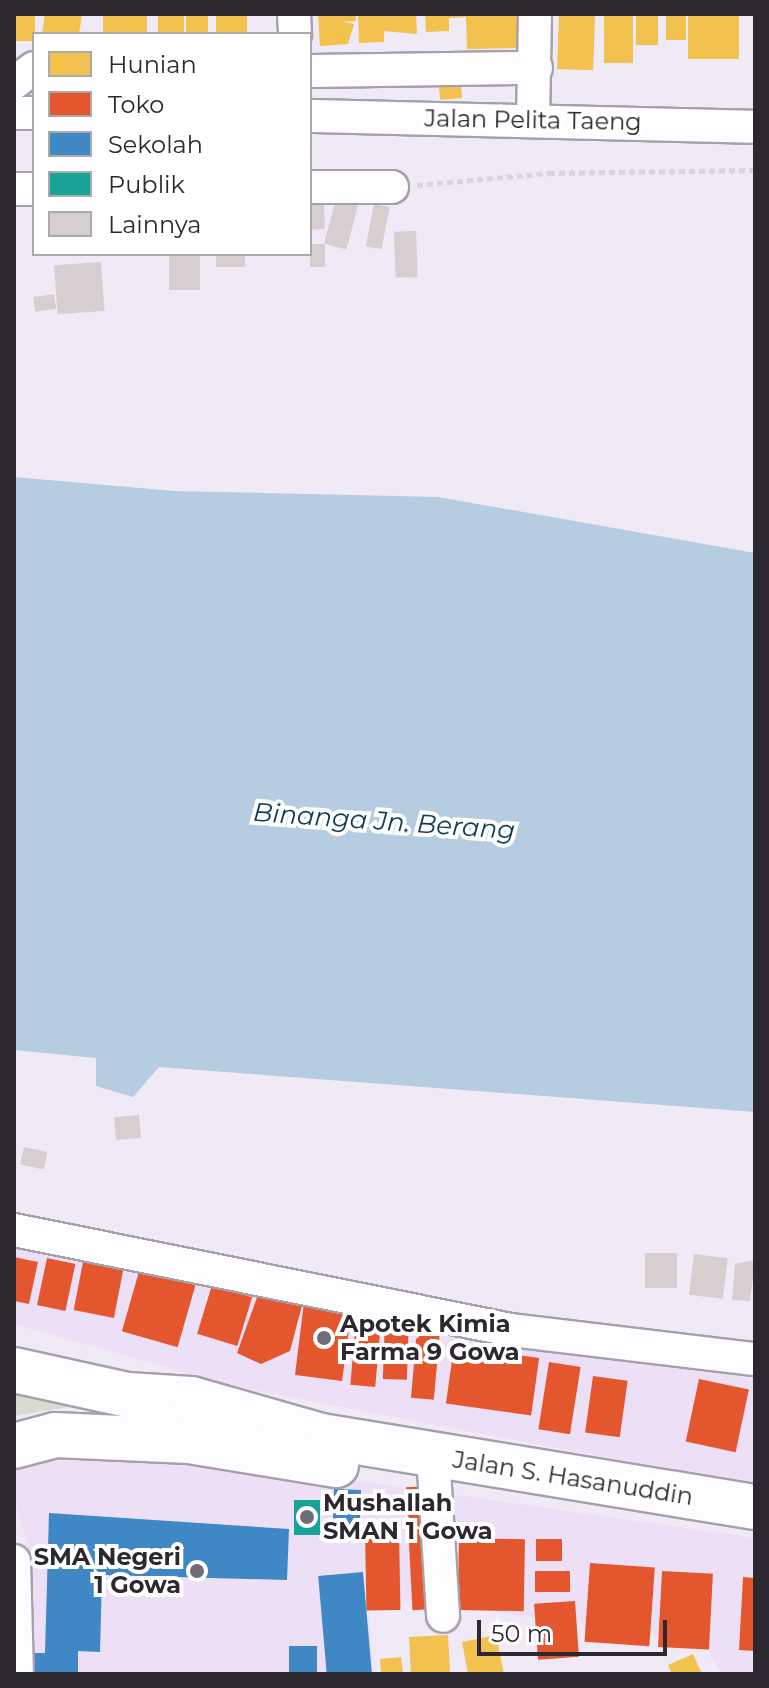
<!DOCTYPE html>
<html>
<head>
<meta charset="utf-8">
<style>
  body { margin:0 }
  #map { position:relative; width:769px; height:1688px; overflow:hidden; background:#f0e9f6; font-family:Montserrat,sans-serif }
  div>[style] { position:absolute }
  .built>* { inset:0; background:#ede0f6 }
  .green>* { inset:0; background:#d9dad0 }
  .water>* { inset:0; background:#b5cce1 }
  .homes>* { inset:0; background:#f2c14e; transform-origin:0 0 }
  .shops>* { inset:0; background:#e4572e; transform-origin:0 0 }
  .schools>* { inset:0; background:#3f88c5; transform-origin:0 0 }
  .public>* { inset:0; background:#17a398; transform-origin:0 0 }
  .building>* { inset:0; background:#d7cfcf; transform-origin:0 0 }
  .path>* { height:5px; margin-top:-2.5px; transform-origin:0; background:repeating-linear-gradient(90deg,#d8d6da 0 6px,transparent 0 10px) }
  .roads { filter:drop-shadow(2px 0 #a6a0aa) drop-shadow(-2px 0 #a6a0aa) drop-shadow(0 2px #a6a0aa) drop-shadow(0 -2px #a6a0aa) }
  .minor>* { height:32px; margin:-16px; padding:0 16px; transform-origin:16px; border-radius:16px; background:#fdfcfe }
  .highway>* { height:44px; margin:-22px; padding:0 22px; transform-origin:22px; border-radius:22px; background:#fdfcfe }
  .dots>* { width:22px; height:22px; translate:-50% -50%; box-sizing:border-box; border:4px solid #fff; border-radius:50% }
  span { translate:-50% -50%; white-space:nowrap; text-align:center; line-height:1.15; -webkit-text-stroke:8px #fff; paint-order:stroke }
  .street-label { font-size:24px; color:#2d2830 }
  .poi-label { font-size:24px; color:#2d2830; font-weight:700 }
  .left { translate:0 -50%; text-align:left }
  .right { translate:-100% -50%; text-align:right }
  .water-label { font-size:26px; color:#0f3c56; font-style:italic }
  .frame { position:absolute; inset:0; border:16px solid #2d2830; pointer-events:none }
  .legend { position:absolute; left:32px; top:32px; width:280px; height:224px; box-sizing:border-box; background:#fff; border:2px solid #aba9ac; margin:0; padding:10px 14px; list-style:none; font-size:24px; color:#2d2830 }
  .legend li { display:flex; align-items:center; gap:16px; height:40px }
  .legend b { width:40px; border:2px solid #aba9ac }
  .scale { position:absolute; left:477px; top:1620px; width:190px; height:36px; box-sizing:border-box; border:4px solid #2d2830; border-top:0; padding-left:10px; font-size:24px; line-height:28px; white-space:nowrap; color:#2d2830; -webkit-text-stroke:6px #fff; paint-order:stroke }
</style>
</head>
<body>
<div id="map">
  <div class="built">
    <i style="clip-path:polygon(14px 1237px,755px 1379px,755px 1486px,237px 1387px,14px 1324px)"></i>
    <i style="clip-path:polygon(205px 1459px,755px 1538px,755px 1674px,721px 1674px,704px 1642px,368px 1594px,373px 1674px,25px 1674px,28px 1547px,14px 1498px,14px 1461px)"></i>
  </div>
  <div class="green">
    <i style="clip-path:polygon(14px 1378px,99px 1402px,14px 1416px)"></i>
  </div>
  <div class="water">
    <i style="clip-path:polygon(14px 477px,174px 491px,438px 497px,755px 553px,755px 1112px,159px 1067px,133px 1097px,96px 1086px,96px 1058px,14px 1050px)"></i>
  </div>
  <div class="homes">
    <i style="left:14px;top:14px;width:21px;height:27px"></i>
    <i style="clip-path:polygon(45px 14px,82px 14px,79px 34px,42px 34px)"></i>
    <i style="left:103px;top:14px;width:44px;height:20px"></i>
    <i style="left:158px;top:14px;width:26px;height:20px"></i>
    <i style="left:186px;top:14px;width:22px;height:20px"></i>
    <i style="left:216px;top:14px;width:31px;height:20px"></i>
    <i style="clip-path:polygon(318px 14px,356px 14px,356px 21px,343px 22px,354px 24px,348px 44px,320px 46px)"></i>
    <i style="clip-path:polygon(358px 14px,416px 14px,417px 34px,384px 31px,384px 42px,359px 43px)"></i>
    <i style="clip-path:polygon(425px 14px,519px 14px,520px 48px,467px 49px,466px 17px,449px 18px,449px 31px,426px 32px)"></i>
    <i style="left:604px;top:14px;width:29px;height:49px"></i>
    <i style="left:636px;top:14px;width:22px;height:31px"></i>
    <i style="left:666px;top:14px;width:20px;height:26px"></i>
    <i style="left:688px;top:14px;width:51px;height:45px"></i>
    <i style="left:559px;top:15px;width:36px;height:54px;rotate:2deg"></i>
    <i style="left:460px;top:75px;width:23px;height:22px;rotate:85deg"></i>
    <i style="left:448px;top:1635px;width:39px;height:39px;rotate:87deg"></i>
    <i style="clip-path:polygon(496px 1635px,504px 1674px,468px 1674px,462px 1642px)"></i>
    <i style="clip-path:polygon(693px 1654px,702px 1674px,672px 1674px,668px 1665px)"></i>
    <i style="clip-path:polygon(401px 1657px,403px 1674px,381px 1674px,380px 1659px)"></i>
  </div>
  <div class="shops">
    <i style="clip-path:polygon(14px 1257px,38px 1262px,29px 1304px,14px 1301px)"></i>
    <i style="left:47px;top:1258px;width:29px;height:48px;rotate:12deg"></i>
    <i style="left:142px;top:1261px;width:58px;height:73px;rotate:16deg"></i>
    <i style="left:83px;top:1262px;width:41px;height:49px;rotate:11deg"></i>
    <i style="left:212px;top:1285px;width:42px;height:51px;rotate:17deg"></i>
    <i style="clip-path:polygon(259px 1292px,305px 1294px,353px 1300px,342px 1381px,295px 1375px,305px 1294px,290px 1351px,261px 1364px,237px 1353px)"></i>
    <i style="left:385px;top:1317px;width:24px;height:62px;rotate:2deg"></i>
    <i style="left:356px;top:1320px;width:25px;height:65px;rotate:5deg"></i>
    <i style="left:417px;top:1329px;width:23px;height:69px;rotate:5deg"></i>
    <i style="left:454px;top:1346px;width:86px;height:58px;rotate:8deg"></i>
    <i style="left:549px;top:1362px;width:32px;height:68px;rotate:9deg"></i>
    <i style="left:593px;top:1376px;width:35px;height:57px;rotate:8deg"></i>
    <i style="left:699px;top:1379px;width:51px;height:64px;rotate:12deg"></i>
    <i style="left:431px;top:1486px;width:123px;height:25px;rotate:87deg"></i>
    <i style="left:399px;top:1528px;width:82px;height:34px;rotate:89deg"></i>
    <i style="left:459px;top:1538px;width:66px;height:72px;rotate:1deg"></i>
    <i style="left:536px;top:1539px;width:26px;height:22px"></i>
    <i style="left:590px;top:1563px;width:65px;height:79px;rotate:4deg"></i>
    <i style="left:535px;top:1571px;width:35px;height:21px"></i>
    <i style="left:662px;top:1571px;width:51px;height:76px;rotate:3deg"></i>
    <i style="clip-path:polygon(743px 1577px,755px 1578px,755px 1651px,739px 1650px)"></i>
    <i style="left:575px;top:1601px;width:56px;height:41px;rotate:86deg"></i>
  </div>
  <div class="schools">
    <i style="left:334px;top:1489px;width:27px;height:41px;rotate:2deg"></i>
    <i style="clip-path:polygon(49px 1513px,289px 1529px,287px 1580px,102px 1575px,100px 1652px,78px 1651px,78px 1674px,30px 1674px,30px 1653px,45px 1653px)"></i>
    <i style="left:363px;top:1572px;width:102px;height:45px;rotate:85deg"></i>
    <i style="left:289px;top:1646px;width:28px;height:28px"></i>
  </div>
  <div class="public">
    <i style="left:294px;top:1500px;width:26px;height:35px"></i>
  </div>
  <div class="building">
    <i style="left:336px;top:199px;width:23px;height:46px;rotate:15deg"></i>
    <i style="left:324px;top:203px;width:26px;height:13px;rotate:88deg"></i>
    <i style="left:374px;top:204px;width:16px;height:43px;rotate:11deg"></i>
    <i style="left:416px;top:231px;width:46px;height:22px;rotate:88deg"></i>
    <i style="left:325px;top:244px;width:23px;height:15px;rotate:90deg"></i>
    <i style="left:169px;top:254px;width:31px;height:36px"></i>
    <i style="left:216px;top:254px;width:29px;height:13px"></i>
    <i style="left:101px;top:262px;width:49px;height:47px;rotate:86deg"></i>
    <i style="left:54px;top:294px;width:15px;height:21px;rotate:82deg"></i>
    <i style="left:139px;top:1115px;width:23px;height:25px;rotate:85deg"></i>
    <i style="left:24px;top:1147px;width:24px;height:18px;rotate:12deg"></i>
    <i style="left:645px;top:1253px;width:32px;height:35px"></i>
    <i style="left:694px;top:1254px;width:34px;height:41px;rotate:7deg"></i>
    <i style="clip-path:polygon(755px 1260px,750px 1301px,732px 1300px,735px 1264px)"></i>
  </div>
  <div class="path">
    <i style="left:417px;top:185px;width:133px;rotate:-5.2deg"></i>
    <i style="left:549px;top:173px;width:206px;rotate:-0.8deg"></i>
  </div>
  <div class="roads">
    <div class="minor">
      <i style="left:294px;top:14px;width:20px;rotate:87deg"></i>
      <i style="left:310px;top:71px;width:226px;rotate:-0.8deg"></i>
      <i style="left:14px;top:83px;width:25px;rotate:-37deg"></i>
      <i style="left:14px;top:113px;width:20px"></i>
      <i style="left:310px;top:116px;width:445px;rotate:1.4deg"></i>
      <i style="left:533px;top:119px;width:105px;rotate:-88.9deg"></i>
      <i style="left:310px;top:187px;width:82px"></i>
      <i style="left:14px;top:189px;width:20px"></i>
      <i style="left:14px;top:1230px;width:507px;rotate:11.38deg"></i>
      <i style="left:511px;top:1330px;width:246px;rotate:6.8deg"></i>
      <i style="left:433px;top:1455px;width:161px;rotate:86.4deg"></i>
      <i style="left:14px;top:1561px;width:113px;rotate:88.5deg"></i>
    </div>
    <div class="highway">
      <i style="left:14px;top:1370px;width:117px;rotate:12.4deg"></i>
      <i style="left:128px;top:1395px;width:63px;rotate:3.6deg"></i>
      <i style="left:191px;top:1399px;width:135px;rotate:15.9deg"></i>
      <i style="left:321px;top:1436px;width:440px;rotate:9.3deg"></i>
      <i style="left:14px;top:1446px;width:42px;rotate:-15deg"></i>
      <i style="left:55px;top:1435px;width:134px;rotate:2.6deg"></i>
      <i style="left:189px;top:1441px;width:149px;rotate:9.3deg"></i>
    </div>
  </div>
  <div class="dots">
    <i style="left:324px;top:1338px;background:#716c75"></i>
    <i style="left:307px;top:1517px;background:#716c75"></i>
    <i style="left:197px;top:1571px;background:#716c75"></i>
  </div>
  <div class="street-label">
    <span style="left:533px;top:120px;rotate:1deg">Jalan Pelita Taeng</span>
    <span style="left:573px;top:1478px;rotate:9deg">Jalan S. Hasanuddin</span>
  </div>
  <div class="poi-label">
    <span class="left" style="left:340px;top:1338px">Apotek Kimia<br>Farma 9 Gowa</span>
    <span class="left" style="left:323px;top:1517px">Mushallah<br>SMAN 1 Gowa</span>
    <span class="right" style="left:181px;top:1571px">SMA Negeri<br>1 Gowa</span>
  </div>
  <div class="water-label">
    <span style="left:384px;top:822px;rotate:4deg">Binanga Jn. Berang</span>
  </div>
  <div class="frame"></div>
  <ul class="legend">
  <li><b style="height:22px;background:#f2c14e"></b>Hunian</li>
  <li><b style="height:22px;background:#e4572e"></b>Toko</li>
  <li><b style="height:22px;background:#3f88c5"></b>Sekolah</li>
  <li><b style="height:22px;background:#17a398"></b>Publik</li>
  <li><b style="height:22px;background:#d7cfcf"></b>Lainnya</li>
  </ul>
  <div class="scale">50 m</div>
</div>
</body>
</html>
